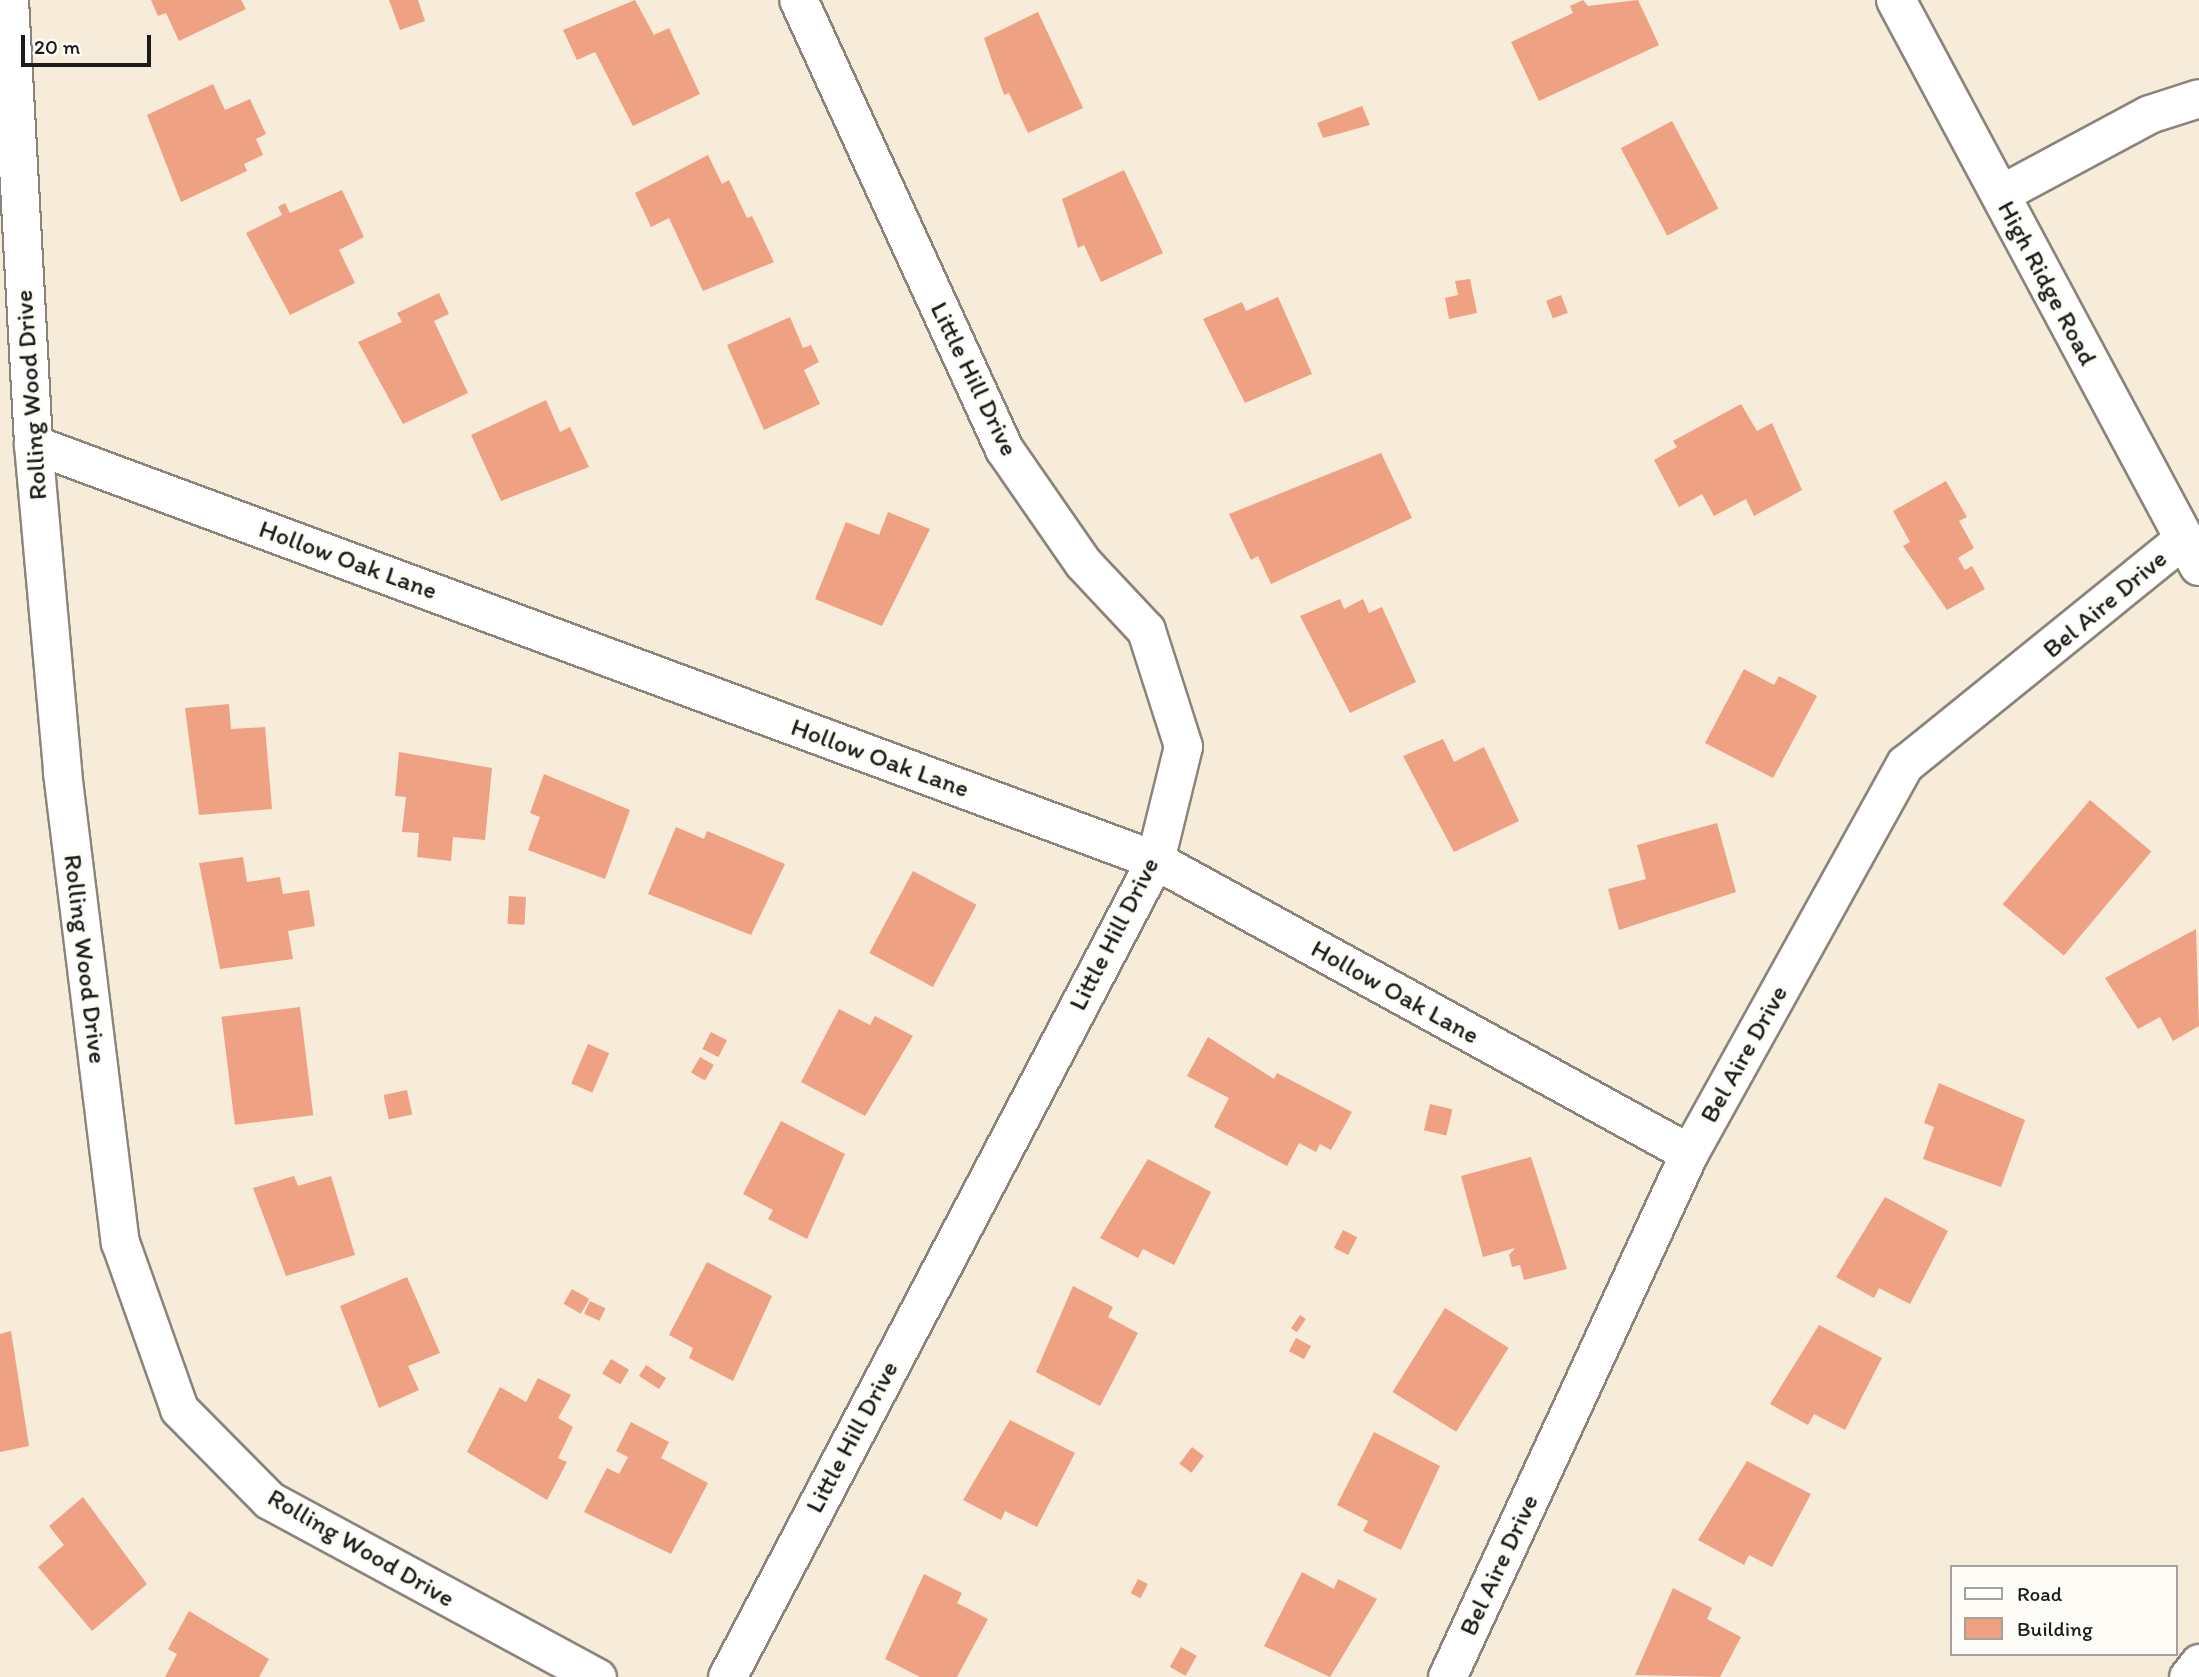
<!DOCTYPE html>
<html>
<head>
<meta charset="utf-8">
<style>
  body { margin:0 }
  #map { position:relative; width:2199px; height:1677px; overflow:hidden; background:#f7ecda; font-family:Itim,sans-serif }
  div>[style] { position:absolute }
  .building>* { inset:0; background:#efa184; transform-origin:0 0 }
  .roads { filter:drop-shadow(2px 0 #8a847b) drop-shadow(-2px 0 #8a847b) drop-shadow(0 2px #8a847b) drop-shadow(0 -2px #8a847b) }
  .minor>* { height:37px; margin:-18.5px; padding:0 18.5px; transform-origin:18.5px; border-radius:18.5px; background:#fff }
  .primary>* { height:38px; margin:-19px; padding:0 19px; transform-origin:19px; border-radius:19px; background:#fff }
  span { translate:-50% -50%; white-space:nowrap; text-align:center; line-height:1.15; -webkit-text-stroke:6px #fdfcf7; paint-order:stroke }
  .street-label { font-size:26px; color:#1c1c1c }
  .legend { position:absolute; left:1950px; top:1565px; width:228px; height:91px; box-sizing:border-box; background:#fdfcf7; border:2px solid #a3a29f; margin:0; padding:9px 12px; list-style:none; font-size:21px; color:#1c1c1c }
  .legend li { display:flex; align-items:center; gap:14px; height:35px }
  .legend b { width:35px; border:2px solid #a3a29f }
  .scale { position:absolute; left:21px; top:35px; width:130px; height:32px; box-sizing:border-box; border:4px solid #1c1c1c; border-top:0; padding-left:9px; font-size:21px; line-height:24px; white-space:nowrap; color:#1c1c1c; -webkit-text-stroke:5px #fdfcf7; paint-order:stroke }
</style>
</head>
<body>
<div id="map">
  <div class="building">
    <i style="clip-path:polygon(151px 0,241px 0,246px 9px,179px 41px,166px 13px,158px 16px)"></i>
    <i style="clip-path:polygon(389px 0,418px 0,425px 21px,400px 30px)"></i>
    <i style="clip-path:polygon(635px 0,654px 35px,669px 28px,700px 94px,633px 126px,595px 52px,577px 60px,563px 30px)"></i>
    <i style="clip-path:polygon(1583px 0,1588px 6px,1638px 0,1659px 45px,1539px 101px,1511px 42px,1573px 13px,1570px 6px)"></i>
    <i style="clip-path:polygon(1038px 12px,1083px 108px,1028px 133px,1009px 93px,1004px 95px,984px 38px)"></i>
    <i style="clip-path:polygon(213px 84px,225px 110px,250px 99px,266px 134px,256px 139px,263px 155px,244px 164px,247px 171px,181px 202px,147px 115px)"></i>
    <i style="clip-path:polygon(1362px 106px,1370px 125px,1323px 138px,1317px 123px)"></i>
    <i style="left:1672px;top:121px;width:99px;height:58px;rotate:62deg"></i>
    <i style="clip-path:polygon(708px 155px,722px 184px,729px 180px,747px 218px,752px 216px,774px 262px,703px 291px,669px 218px,651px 227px,635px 193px)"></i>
    <i style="clip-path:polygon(1124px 170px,1163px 253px,1101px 282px,1084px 245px,1078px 248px,1062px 199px)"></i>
    <i style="clip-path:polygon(342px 190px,364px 237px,339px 250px,355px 283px,290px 315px,246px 233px,282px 215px,278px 207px,285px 203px,290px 213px)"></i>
    <i style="clip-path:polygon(1470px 279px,1477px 313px,1449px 319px,1445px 298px,1458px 295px,1455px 281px)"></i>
    <i style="clip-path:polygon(439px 293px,449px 314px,434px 321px,468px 393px,403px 424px,358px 342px,402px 322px,397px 313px)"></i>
    <i style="left:1561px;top:295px;width:19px;height:16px;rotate:69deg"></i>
    <i style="clip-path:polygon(1278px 297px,1312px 374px,1245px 403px,1203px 319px,1242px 302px,1246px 311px)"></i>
    <i style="clip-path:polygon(790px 317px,803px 348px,811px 345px,819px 362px,804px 370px,820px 404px,764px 430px,727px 345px)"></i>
    <i style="clip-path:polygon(546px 400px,560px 432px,570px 427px,589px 467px,501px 501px,471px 435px)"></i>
    <i style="clip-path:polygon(1741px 404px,1757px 431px,1772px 423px,1802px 490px,1754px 516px,1746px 499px,1714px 516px,1702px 494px,1679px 507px,1654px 460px,1677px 447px,1673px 441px)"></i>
    <i style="clip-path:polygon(1381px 453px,1412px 518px,1271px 584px,1258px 556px,1251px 560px,1229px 514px)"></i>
    <i style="clip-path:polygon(1946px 481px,1967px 517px,1959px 521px,1974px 548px,1958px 558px,1965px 570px,1972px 566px,1985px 589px,1947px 610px,1903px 546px,1910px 542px,1893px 511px)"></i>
    <i style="clip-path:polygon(888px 512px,930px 529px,882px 626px,815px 599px,846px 522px,879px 535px)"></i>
    <i style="clip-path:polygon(1340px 599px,1344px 609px,1363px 599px,1369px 613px,1382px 607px,1416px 682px,1350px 713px,1300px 616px)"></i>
    <i style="clip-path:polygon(1744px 669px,1774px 685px,1779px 676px,1817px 696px,1773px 778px,1705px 743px)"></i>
    <i style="clip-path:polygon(229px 704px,231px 729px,265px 727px,272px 809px,199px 815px,185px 708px)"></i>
    <i style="clip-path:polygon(1443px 739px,1454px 762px,1484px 747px,1519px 821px,1454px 852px,1403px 756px)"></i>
    <i style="clip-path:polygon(399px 752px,492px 768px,485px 840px,453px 837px,451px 861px,417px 857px,419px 833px,402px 832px,406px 797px,395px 796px)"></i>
    <i style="clip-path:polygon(544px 774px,630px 810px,605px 879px,528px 850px,540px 817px,530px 813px)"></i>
    <i style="left:2090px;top:800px;width:80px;height:136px;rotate:40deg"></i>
    <i style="clip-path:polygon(1717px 823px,1736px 892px,1619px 930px,1608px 889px,1646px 879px,1637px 845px)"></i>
    <i style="clip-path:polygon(676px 827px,704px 839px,707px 831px,785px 864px,751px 935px,648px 894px)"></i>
    <i style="clip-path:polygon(243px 857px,247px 882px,280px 877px,283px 894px,309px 890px,315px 926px,288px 931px,293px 959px,220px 969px,199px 863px)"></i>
    <i style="left:913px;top:871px;width:72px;height:93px;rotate:28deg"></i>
    <i style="left:509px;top:896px;width:17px;height:28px;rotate:3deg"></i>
    <i style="clip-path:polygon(2196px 929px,2199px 1026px,2173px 1041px,2160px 1017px,2138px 1029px,2105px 978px)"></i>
    <i style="left:300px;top:1007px;width:109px;height:79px;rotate:83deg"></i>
    <i style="clip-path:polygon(839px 1009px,870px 1025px,875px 1016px,913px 1036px,865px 1116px,801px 1082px)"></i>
    <i style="left:711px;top:1032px;width:18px;height:19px;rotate:27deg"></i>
    <i style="clip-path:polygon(1208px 1037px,1274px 1079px,1277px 1073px,1352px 1112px,1331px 1150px,1320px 1144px,1316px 1152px,1299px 1143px,1287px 1166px,1214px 1127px,1229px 1098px,1187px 1076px)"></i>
    <i style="left:588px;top:1044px;width:23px;height:43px;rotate:23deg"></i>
    <i style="left:700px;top:1057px;width:16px;height:18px;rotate:30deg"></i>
    <i style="clip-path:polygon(1939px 1083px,2025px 1120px,2001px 1187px,1923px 1159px,1934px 1127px,1924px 1123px)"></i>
    <i style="left:407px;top:1090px;width:25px;height:24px;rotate:78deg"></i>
    <i style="left:1430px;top:1104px;width:23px;height:27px;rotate:13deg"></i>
    <i style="clip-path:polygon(781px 1121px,845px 1154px,807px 1239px,768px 1219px,773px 1210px,743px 1194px)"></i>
    <i style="clip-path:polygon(1531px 1157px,1567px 1269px,1524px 1280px,1520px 1265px,1512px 1267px,1509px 1255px,1515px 1248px,1483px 1257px,1461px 1176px)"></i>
    <i style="clip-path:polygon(1148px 1159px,1211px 1192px,1174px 1265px,1143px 1249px,1138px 1258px,1100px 1238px)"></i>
    <i style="clip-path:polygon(294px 1176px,298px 1186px,331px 1176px,355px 1255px,286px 1276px,253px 1188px)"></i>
    <i style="clip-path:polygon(1885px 1197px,1948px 1231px,1910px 1304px,1879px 1288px,1874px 1298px,1836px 1277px)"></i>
    <i style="left:1343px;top:1230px;width:16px;height:20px;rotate:27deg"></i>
    <i style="clip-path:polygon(707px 1262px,772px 1296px,733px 1381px,689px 1358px,693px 1348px,669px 1335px)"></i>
    <i style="clip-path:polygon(407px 1277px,440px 1353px,408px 1366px,419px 1390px,379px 1408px,340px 1306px)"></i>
    <i style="clip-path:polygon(1073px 1286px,1113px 1307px,1108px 1317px,1138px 1333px,1100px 1406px,1036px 1372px)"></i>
    <i style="left:572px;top:1289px;width:20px;height:17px;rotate:30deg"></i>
    <i style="left:590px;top:1301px;width:17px;height:14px;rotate:25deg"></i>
    <i style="left:1445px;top:1308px;width:75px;height:99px;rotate:32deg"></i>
    <i style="left:1300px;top:1315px;width:7px;height:16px;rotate:34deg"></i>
    <i style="clip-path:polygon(1819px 1325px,1882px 1358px,1845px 1430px,1814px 1414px,1808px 1425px,1770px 1404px)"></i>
    <i style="clip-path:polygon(11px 1331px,29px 1446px,0 1452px,0 1334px)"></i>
    <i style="left:1296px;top:1338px;width:17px;height:15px;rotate:28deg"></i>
    <i style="left:611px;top:1359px;width:21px;height:17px;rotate:31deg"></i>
    <i style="left:646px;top:1365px;width:24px;height:13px;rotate:33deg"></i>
    <i style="clip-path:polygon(538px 1378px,571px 1395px,558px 1418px,573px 1427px,558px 1458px,567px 1462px,547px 1500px,467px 1452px,500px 1387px,526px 1402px)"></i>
    <i style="clip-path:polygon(1010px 1420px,1075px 1453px,1037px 1527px,1005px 1511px,1001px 1520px,963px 1500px)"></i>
    <i style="clip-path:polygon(631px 1422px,669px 1442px,661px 1458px,708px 1483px,671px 1554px,584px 1512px,607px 1468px,619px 1474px,628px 1457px,616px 1451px)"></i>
    <i style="clip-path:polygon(1374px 1432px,1440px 1466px,1401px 1550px,1363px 1531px,1368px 1521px,1337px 1505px)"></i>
    <i style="left:1192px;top:1447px;width:15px;height:21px;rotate:37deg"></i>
    <i style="clip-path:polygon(1747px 1461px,1811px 1494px,1772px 1567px,1749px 1555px,1744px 1565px,1698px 1540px)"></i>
    <i style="clip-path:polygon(83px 1497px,147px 1584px,92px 1631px,38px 1567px,64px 1545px,49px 1526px)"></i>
    <i style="clip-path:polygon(1302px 1572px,1334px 1589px,1338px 1579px,1377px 1599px,1330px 1677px,1264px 1646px)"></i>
    <i style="clip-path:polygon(924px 1574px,962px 1593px,957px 1603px,988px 1619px,957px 1677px,920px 1677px,885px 1659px)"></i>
    <i style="left:1138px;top:1579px;width:11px;height:16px;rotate:27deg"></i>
    <i style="clip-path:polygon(1673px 1588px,1712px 1608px,1707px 1619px,1741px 1637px,1720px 1677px,1635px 1675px)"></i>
    <i style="clip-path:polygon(189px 1611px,269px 1659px,259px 1677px,165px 1677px,177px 1654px,168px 1649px)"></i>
    <i style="left:1181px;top:1647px;width:18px;height:23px;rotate:29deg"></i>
  </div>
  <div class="roads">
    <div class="minor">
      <i style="left:9px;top:0;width:445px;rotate:86.9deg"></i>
      <i style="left:33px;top:444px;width:329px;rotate:84.9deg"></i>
      <i style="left:62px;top:772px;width:474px;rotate:83deg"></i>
      <i style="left:120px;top:1242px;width:177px;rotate:70.5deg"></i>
      <i style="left:179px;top:1409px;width:128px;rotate:45.3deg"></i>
      <i style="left:269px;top:1500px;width:373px;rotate:28.4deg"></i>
      <i style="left:2000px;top:194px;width:169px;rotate:-28.2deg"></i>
      <i style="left:2149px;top:114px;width:52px;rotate:-17.7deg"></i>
      <i style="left:33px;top:444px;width:1197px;rotate:20.34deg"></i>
      <i style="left:1155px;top:860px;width:609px;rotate:28.75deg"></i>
      <i style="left:727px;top:1677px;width:922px;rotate:-62.35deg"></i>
      <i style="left:1155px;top:860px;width:117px;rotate:-76.2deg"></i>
      <i style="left:1183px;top:746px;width:122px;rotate:-107.7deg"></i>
      <i style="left:1146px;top:630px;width:92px;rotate:-133.2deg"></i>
      <i style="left:1083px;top:563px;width:139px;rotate:-124.7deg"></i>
      <i style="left:1004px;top:449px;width:494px;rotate:-114.6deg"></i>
      <i style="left:1447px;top:1677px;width:577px;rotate:-65.21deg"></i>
      <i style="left:1689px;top:1153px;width:445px;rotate:-61deg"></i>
      <i style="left:1905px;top:764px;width:359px;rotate:-39deg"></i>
      <i style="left:2188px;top:1677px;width:18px;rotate:-52deg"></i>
    </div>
    <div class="primary">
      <i style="left:1896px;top:0;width:642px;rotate:61.84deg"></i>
    </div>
  </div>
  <div class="street-label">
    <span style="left:2047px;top:283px;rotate:62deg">High Ridge Road</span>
    <span style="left:974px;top:379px;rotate:64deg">Little Hill Drive</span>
    <span style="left:31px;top:395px;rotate:-94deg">Rolling Wood Drive</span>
    <span style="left:348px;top:560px;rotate:20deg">Hollow Oak Lane</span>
    <span style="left:2105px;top:604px;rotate:-40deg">Bel Aire Drive</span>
    <span style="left:880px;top:758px;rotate:20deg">Hollow Oak Lane</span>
    <span style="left:1114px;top:934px;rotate:-63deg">Little Hill Drive</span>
    <span style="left:85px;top:959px;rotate:83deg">Rolling Wood Drive</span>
    <span style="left:1395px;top:992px;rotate:29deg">Hollow Oak Lane</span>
    <span style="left:1744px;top:1054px;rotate:-61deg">Bel Aire Drive</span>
    <span style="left:852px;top:1437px;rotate:-62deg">Little Hill Drive</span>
    <span style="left:361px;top:1548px;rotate:30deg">Rolling Wood Drive</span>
    <span style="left:1499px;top:1565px;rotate:-65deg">Bel Aire Drive</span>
  </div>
  <ul class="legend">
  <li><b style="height:9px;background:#fff"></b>Road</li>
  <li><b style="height:19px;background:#efa184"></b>Building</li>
  </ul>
  <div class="scale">20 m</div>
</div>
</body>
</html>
